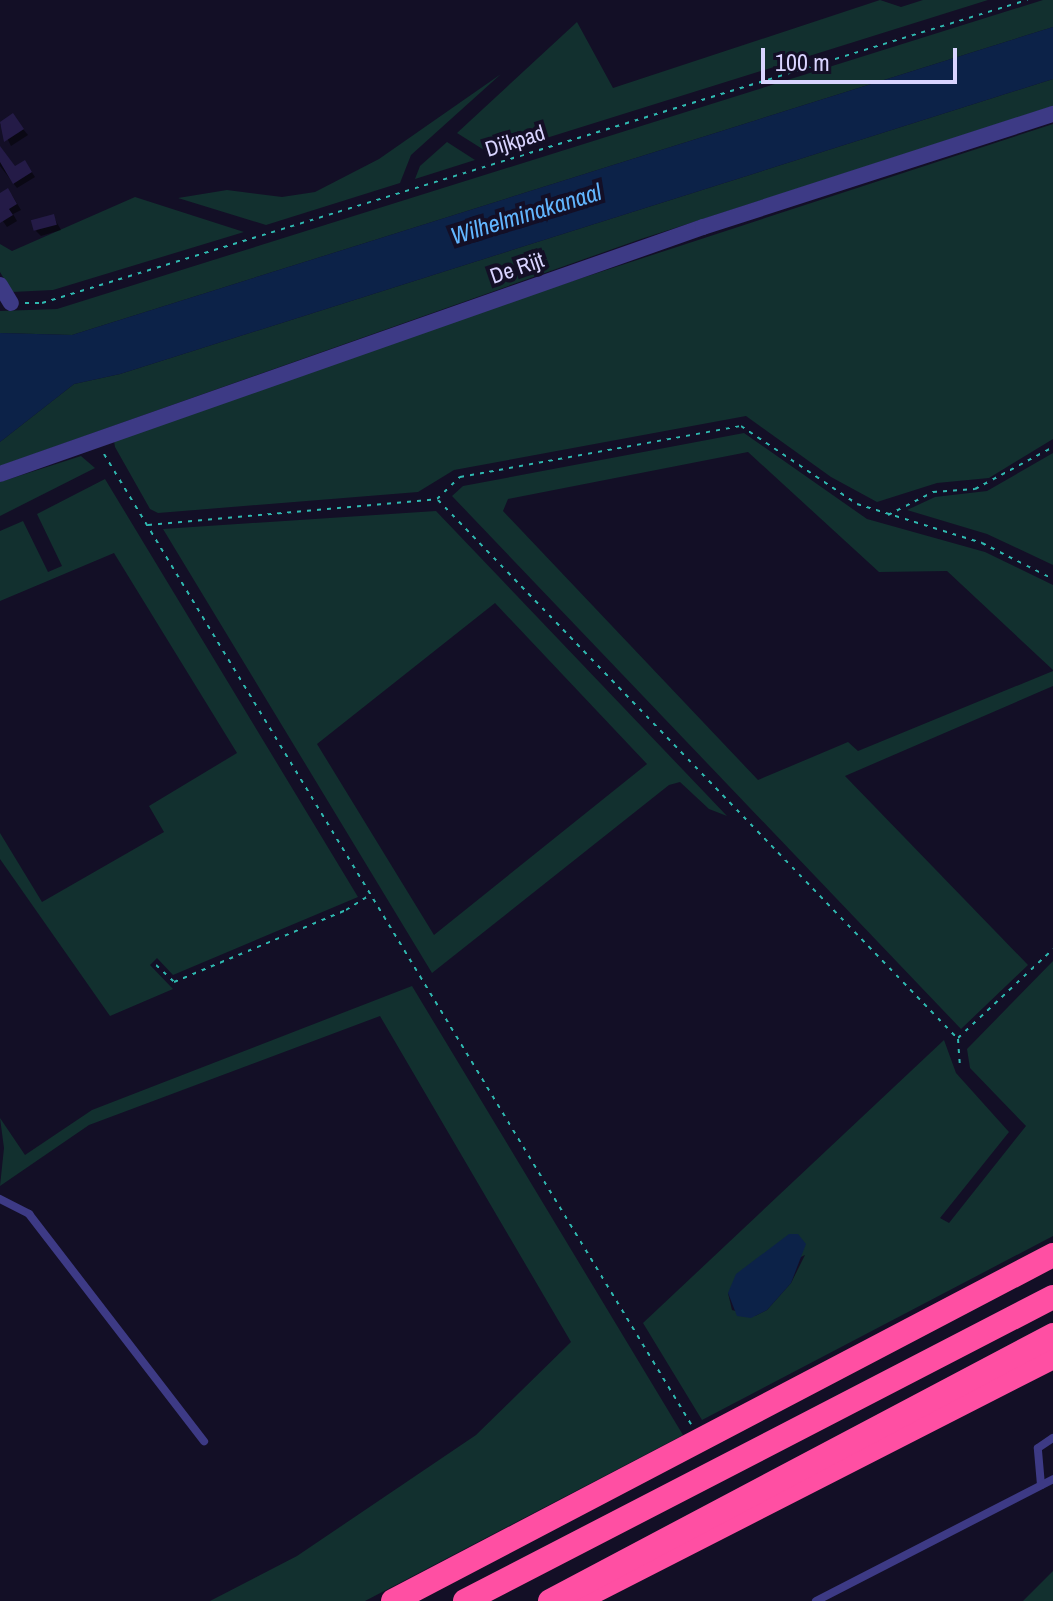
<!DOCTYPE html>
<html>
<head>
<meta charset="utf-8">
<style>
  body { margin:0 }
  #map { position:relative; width:1053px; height:1601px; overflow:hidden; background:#130f26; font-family:"Archivo Narrow",sans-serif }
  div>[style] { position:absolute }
  .green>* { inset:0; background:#12302f }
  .water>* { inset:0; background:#0c2248 }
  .shadow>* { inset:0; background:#0007 }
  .building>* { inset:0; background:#241b47; transform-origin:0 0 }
  .path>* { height:2px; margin-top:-1px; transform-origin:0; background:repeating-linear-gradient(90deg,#2fb8b0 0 4px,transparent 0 10px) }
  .service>* { height:8px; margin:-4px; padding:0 4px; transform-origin:4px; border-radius:4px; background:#3d3a85 }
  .minor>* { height:16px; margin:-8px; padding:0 8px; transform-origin:8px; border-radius:8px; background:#3d3a85 }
  .motorway>* { height:24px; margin:-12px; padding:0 12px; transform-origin:12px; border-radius:12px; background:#ff4fa3 }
  span { translate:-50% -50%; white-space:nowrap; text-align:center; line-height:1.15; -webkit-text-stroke:8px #130f26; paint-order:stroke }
  .street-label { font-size:22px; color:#d9d4ff }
  .water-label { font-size:24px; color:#62b6ff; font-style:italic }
  .scale { position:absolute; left:761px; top:48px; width:196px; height:36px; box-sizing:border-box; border:4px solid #d9d4ff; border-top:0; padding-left:10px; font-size:24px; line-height:28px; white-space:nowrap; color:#d9d4ff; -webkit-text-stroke:6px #130f26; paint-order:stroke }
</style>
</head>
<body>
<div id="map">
  <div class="green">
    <i style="clip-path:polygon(880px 0,901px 7px,923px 0,988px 0,492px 155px,457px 133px,577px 22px,613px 88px)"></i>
    <i style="clip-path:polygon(1043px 0,1053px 0,1053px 27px,72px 335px,0 333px,0 311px,57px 309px)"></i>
    <i style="clip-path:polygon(501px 74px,411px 155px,400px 183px,266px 225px,178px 198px,227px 190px,282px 197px,315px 192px,379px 159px)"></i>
    <i style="clip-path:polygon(1053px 79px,1053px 106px,641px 239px,0 466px,0 442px,74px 384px,120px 374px)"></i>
    <i style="clip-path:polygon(1053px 124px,1053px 439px,989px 478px,937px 483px,877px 502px,831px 477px,746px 416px,454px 470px,418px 492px,158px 513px,150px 509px,115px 447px,114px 441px,536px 293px)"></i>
    <i style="clip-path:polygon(447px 142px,475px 160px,415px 179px,420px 166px)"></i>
    <i style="clip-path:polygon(135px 197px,244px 232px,53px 290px,12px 292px,0 272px,0 244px,12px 251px)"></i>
    <i style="clip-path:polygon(744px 433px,867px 519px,985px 552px,1053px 585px,1053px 670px,947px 571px,879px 572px,748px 452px,508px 499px,503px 511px,758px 780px,848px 742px,858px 751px,1053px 671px,1053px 686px,845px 776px,1028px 965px,961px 1029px,452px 496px,463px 486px)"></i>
    <i style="clip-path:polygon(1053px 453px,1053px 565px,987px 534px,907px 510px,935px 497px,987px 491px)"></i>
    <i style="clip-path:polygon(81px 456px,95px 468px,0 516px,0 482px)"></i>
    <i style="clip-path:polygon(105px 479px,358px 897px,173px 975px,157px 958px,150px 965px,173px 989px,110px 1016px,0 859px,0 833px,42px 902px,164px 832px,149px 806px,237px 753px,114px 553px,0 601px,0 531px,23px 521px,48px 572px,62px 566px,37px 514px)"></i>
    <i style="clip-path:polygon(evenodd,436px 511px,727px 816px,709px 809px,680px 782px,669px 785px,432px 973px,163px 529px,436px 511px,495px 603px,647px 764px,434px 935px,317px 744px,495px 603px)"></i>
    <i style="clip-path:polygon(evenodd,1053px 961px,1053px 1236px,702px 1420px,643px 1323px,944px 1040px,956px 1073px,1009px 1132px,940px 1218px,949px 1223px,1026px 1126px,970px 1068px,967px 1049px,1053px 961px,805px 1255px,791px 1283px,767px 1310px,755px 1316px,732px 1310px,728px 1293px,805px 1255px)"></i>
    <i style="clip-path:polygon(412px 986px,683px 1435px,365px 1601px,210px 1601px,297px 1556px,476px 1435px,571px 1342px,380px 1016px,89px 1125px,0 1186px,4px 1148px,0 1118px,25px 1155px,92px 1110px)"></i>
    <i style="clip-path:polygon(1053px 1571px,1053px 1601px,1023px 1601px)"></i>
  </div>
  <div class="water">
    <i style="clip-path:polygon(1053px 27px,1053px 79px,120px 374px,74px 384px,0 442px,0 333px,72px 335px)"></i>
    <i style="clip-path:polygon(789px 1234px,798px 1234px,806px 1244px,791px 1283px,767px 1310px,751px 1318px,737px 1316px,728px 1293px,736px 1274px)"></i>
  </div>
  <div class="shadow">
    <i style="clip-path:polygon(12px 116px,28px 135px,11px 146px,0 124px)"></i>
    <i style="clip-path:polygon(0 156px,15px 168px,25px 162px,35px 177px,17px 188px,0 166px)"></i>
    <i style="clip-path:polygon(0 194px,12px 195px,21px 210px,13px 214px,17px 221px,7px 227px,0 217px)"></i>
    <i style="clip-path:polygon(53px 216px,61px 230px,41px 236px,36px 231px)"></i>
  </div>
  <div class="building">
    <i style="clip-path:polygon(13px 113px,24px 129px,4px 142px,0 122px)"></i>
    <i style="clip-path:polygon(0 146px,15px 166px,25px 160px,32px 172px,13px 184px,0 162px)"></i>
    <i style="clip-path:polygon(8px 188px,17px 204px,9px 209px,13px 215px,0 223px,0 193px)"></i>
    <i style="left:54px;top:214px;width:11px;height:24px;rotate:75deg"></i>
  </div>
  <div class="path">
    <i style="left:25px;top:303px;width:17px"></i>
    <i style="left:42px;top:303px;width:1031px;rotate:-17.1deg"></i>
    <i style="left:104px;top:454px;width:1134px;rotate:58.82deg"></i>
    <i style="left:438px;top:500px;width:749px;rotate:46.03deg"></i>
    <i style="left:958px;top:1039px;width:26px;rotate:86deg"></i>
    <i style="left:888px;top:515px;width:51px;rotate:-27.1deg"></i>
    <i style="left:933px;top:492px;width:42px;rotate:-4.1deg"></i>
    <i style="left:975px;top:489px;width:89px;rotate:-28.3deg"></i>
    <i style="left:148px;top:525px;width:290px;rotate:-5.1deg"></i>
    <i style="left:437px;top:499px;width:32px;rotate:-44deg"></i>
    <i style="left:460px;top:477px;width:286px;rotate:-10.3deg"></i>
    <i style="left:741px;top:426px;width:140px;rotate:33.9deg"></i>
    <i style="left:857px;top:504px;width:131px;rotate:17.3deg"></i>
    <i style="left:982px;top:543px;width:80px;rotate:26.9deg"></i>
    <i style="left:156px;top:965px;width:25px;rotate:43deg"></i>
    <i style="left:174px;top:982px;width:186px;rotate:-22.7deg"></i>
    <i style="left:346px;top:910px;width:28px;rotate:-32deg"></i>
    <i style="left:958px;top:1038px;width:130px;rotate:-43.1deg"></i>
  </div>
  <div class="service">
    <i style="left:0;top:1199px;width:33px;rotate:27deg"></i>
    <i style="left:29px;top:1214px;width:287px;rotate:52.4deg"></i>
    <i style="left:1041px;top:1485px;width:37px;rotate:-95deg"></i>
    <i style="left:1038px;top:1448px;width:18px;rotate:-34deg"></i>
    <i style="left:816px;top:1601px;width:267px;rotate:-27.2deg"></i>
  </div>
  <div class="minor">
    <i style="left:0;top:285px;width:21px;rotate:59deg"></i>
    <i style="left:0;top:474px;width:745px;rotate:-19.36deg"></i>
    <i style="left:703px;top:227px;width:368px;rotate:-17.9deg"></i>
  </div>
  <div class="motorway">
    <i style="left:583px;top:1597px;width:528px;rotate:-27.05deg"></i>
    <i style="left:393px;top:1601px;width:745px;rotate:-27.67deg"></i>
    <i style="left:465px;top:1601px;width:662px;rotate:-27.34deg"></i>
    <i style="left:550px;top:1601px;width:569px;rotate:-27.87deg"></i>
  </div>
  <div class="street-label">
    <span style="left:515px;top:141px;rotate:-17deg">Dijkpad</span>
    <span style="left:517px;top:268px;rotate:-19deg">De Rijt</span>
  </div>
  <div class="water-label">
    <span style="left:526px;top:214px;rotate:-17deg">Wilhelminakanaal</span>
  </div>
  <div class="scale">100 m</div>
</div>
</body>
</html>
